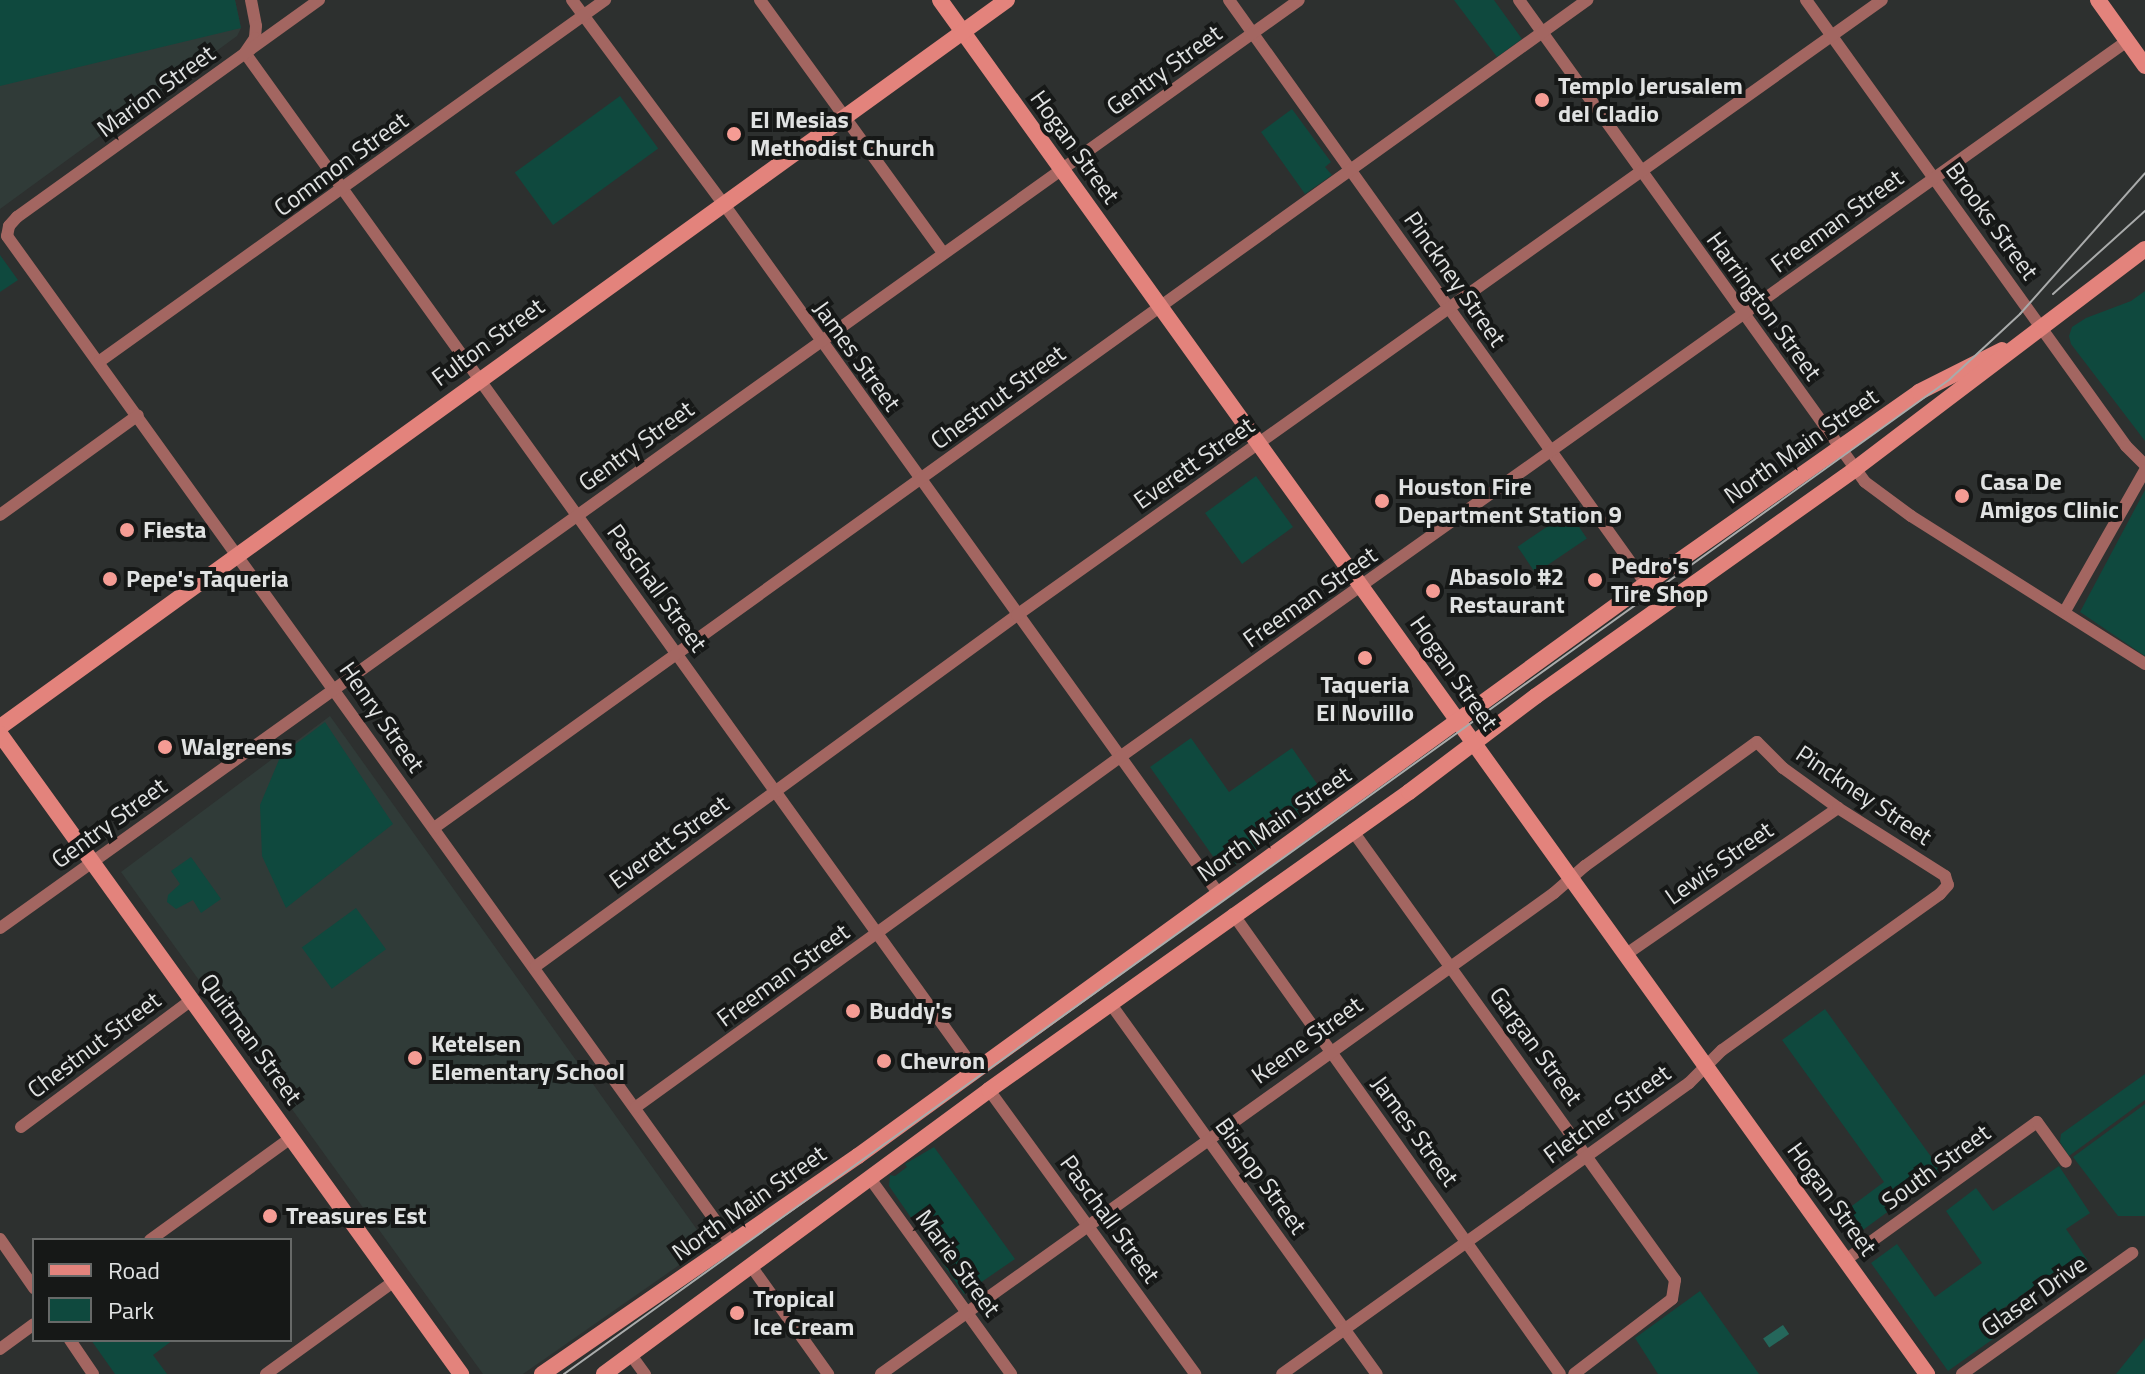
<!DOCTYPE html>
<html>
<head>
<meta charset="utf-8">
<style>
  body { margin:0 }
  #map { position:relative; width:2145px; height:1374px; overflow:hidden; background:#2d302f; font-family:"Titillium Web",sans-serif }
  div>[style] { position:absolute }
  .built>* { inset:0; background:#303b38 }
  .green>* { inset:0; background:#0f493e; transform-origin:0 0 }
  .water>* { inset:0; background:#25675b; transform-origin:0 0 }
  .street>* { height:12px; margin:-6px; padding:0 6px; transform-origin:6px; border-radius:6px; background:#a36661 }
  .secondary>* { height:16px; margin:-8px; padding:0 8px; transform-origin:8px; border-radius:8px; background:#e3837c }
  .tram>* { height:2px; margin:-1px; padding:0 1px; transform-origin:1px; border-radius:1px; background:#a9abab }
  .dots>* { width:22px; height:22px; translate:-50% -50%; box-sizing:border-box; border:4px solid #161817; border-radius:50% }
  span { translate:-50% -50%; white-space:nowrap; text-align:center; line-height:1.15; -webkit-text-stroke:8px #161817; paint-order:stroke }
  .street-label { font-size:24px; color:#e0e2e2 }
  .poi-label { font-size:24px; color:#e0e2e2; font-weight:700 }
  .left { translate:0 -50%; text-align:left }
  .legend { position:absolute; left:32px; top:1238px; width:260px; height:104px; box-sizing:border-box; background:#161817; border:2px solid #676968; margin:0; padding:10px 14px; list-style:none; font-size:24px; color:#e0e2e2 }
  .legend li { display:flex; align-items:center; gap:16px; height:40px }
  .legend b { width:40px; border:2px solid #676968 }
</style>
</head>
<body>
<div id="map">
  <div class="built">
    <i style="clip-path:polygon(0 0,235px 0,241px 28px,237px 36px,0 209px)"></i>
    <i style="clip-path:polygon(330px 716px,708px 1245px,523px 1374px,483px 1374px,121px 872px)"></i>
  </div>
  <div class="green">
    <i style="clip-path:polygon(0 0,235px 0,241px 28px,0 86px)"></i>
    <i style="clip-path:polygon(1454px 0,1494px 0,1522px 39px,1497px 57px)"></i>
    <i style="left:620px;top:96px;width:65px;height:130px;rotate:54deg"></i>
    <i style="clip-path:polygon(1292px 109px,1331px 162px,1325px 167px,1332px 175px,1305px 194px,1261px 132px)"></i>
    <i style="clip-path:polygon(0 255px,18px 280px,0 292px)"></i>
    <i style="clip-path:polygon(2145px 291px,2145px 441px,2071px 344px,2069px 336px,2072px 327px,2086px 318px,2131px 301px)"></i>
    <i style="left:1256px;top:476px;width:63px;height:63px;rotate:54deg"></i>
    <i style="clip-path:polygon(2145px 490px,2145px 656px,2080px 612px)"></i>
    <i style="left:1569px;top:512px;width:32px;height:62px;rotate:56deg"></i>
    <i style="clip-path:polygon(325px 722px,393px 824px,286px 908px,262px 856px,260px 805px,281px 755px)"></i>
    <i style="clip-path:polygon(1191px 738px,1229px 792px,1292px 748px,1327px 798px,1224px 872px,1150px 767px)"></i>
    <i style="clip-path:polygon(191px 857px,221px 899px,201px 913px,193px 900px,176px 909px,167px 902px,168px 895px,180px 884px,171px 871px)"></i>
    <i style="left:356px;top:908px;width:51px;height:67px;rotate:54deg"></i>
    <i style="clip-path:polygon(1825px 1009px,1942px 1172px,1852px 1238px,1837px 1217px,1884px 1182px,1782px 1040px)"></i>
    <i style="clip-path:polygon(2145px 1074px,2145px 1100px,2069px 1156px,2060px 1142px,2061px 1134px)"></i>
    <i style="clip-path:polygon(2145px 1104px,2145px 1216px,2118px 1216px,2073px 1157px)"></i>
    <i style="clip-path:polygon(934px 1147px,1015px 1259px,964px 1294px,889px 1186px,890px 1175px,895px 1176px,907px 1167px,905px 1164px)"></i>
    <i style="clip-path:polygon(2059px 1166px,2090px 1213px,2066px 1229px,2088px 1261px,2068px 1274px,2054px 1272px,2001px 1310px,1993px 1339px,1948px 1371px,1871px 1263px,1897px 1244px,1935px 1297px,1982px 1263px,1946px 1211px,1976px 1188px,1993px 1211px)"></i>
    <i style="clip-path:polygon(1700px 1291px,1759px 1374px,1658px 1374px,1635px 1338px)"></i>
    <i style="clip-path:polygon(2145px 1338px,2145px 1374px,2116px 1374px)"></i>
    <i style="clip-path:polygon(91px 1340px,173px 1340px,153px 1355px,167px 1374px,115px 1374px)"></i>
  </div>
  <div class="water">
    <i style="left:1783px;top:1325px;width:11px;height:24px;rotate:56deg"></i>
  </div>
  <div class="street">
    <i style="left:251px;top:0;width:26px;rotate:79deg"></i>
    <i style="left:256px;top:26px;width:12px;rotate:95deg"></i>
    <i style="left:255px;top:38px;width:18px;rotate:124deg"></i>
    <i style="left:245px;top:53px;width:1253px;rotate:54.32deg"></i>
    <i style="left:319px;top:0;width:372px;rotate:144.3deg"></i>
    <i style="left:17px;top:217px;width:12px;rotate:132deg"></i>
    <i style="left:9px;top:226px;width:10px;rotate:101deg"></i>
    <i style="left:7px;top:236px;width:1242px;rotate:54.27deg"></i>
    <i style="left:572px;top:0;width:253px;rotate:53.4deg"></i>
    <i style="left:723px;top:203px;width:849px;rotate:54.34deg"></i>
    <i style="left:760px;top:0;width:312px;rotate:54.1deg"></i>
    <i style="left:1229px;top:0;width:718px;rotate:54.47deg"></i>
    <i style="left:1519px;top:0;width:593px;rotate:54.33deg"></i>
    <i style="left:1865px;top:482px;width:57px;rotate:36.5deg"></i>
    <i style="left:1911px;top:516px;width:277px;rotate:32.3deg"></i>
    <i style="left:1806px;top:0;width:549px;rotate:54.34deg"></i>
    <i style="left:2126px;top:446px;width:27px;rotate:45deg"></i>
    <i style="left:100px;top:361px;width:621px;rotate:-35.56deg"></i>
    <i style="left:0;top:515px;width:170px;rotate:-35.9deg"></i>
    <i style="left:2065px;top:611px;width:162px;rotate:-60.4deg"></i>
    <i style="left:434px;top:828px;width:1420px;rotate:-35.68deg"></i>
    <i style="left:1352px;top:830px;width:554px;rotate:54.33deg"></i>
    <i style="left:1675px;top:1280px;width:19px;rotate:99deg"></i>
    <i style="left:1672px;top:1299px;width:123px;rotate:142.6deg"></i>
    <i style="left:1233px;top:914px;width:564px;rotate:54.59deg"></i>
    <i style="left:0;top:928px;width:1596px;rotate:-35.54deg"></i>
    <i style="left:1625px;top:955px;width:259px;rotate:-34.6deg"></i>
    <i style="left:536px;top:966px;width:595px;rotate:-36.12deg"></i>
    <i style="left:1017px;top:615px;width:1061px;rotate:-35.41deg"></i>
    <i style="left:1110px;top:1003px;width:457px;rotate:54.3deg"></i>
    <i style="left:989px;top:1090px;width:351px;rotate:54deg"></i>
    <i style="left:636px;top:1107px;width:597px;rotate:-35.87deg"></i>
    <i style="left:1120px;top:757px;width:1236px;rotate:-35.41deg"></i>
    <i style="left:21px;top:1127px;width:214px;rotate:-36.7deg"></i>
    <i style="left:869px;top:1177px;width:243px;rotate:54.2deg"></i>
    <i style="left:0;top:1239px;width:60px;rotate:55.2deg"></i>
    <i style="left:150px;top:1240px;width:174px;rotate:-35.9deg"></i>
    <i style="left:1847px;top:1259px;width:234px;rotate:-35.8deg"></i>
    <i style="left:2037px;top:1122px;width:49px;rotate:54.1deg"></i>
    <i style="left:751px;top:1266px;width:133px;rotate:54.5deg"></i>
    <i style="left:70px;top:1340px;width:41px;rotate:55.9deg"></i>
    <i style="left:0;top:1349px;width:42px;rotate:-36.3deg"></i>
    <i style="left:631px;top:1355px;width:24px;rotate:54deg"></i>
    <i style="left:266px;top:1374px;width:157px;rotate:-35.9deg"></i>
    <i style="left:881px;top:1374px;width:827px;rotate:-35.55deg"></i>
    <i style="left:1554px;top:893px;width:41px;rotate:-41.1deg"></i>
    <i style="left:1585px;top:866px;width:212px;rotate:-35.8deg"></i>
    <i style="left:1757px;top:742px;width:37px;rotate:45deg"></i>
    <i style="left:1783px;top:768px;width:68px;rotate:36deg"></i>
    <i style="left:1838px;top:808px;width:127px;rotate:32.4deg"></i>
    <i style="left:1945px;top:876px;width:9px;rotate:72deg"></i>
    <i style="left:1948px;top:885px;width:12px;rotate:132deg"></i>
    <i style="left:1940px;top:894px;width:268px;rotate:144.4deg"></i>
    <i style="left:1722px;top:1050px;width:47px;rotate:135deg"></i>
    <i style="left:1689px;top:1083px;width:500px;rotate:144.44deg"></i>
    <i style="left:1962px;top:1374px;width:209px;rotate:-35.4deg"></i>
  </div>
  <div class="secondary">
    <i style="left:940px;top:0;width:1692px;rotate:54.31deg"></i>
    <i style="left:2098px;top:0;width:81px;rotate:54.5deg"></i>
    <i style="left:0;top:727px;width:1242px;rotate:-35.83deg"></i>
    <i style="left:0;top:734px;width:789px;rotate:54.23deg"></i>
    <i style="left:542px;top:1374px;width:384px;rotate:-34.6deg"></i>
    <i style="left:858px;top:1156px;width:974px;rotate:-35.98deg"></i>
    <i style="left:1646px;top:584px;width:334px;rotate:-35.1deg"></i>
    <i style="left:1919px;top:392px;width:93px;rotate:-26.8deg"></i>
    <i style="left:604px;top:1374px;width:478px;rotate:-36.4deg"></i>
    <i style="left:989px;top:1090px;width:515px;rotate:-35.36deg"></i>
    <i style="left:1409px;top:792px;width:159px;rotate:-37.1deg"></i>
    <i style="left:1536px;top:696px;width:392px;rotate:-35.4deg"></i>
    <i style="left:1855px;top:469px;width:364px;rotate:-37.2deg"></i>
  </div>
  <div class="tram">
    <i style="left:2053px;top:294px;width:124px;rotate:-42.1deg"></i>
    <i style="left:564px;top:1374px;width:1706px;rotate:-35.67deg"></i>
    <i style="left:1950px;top:379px;width:96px;rotate:-42.9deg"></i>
    <i style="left:2020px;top:314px;width:188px;rotate:-48.4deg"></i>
  </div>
  <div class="dots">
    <i style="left:1542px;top:100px;background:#f59c94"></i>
    <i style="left:734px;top:134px;background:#f59c94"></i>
    <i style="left:1962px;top:496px;background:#f59c94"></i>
    <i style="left:1382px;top:501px;background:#f59c94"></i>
    <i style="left:127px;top:530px;background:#f59c94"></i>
    <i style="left:110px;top:579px;background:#f59c94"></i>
    <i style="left:1595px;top:580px;background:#f59c94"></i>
    <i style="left:1433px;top:591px;background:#f59c94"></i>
    <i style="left:1365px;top:658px;background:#f59c94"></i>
    <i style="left:165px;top:747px;background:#f59c94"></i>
    <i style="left:853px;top:1011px;background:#f59c94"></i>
    <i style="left:415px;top:1058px;background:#f59c94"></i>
    <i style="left:884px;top:1061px;background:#f59c94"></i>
    <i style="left:270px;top:1216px;background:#f59c94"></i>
    <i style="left:737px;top:1313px;background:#f59c94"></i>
  </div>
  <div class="street-label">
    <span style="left:1164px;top:70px;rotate:-36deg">Gentry Street</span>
    <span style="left:156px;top:91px;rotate:-36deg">Marion Street</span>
    <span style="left:1075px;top:147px;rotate:54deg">Hogan Street</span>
    <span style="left:341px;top:164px;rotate:-36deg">Common Street</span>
    <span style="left:1837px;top:221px;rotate:-36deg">Freeman Street</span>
    <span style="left:1992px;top:221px;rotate:54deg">Brooks Street</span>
    <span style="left:1455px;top:279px;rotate:55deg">Pinckney Street</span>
    <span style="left:1764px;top:306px;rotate:54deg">Harrington Street</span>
    <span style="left:488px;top:342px;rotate:-36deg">Fulton Street</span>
    <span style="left:857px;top:356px;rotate:54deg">James Street</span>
    <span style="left:998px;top:397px;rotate:-36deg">Chestnut Street</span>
    <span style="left:636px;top:446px;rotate:-36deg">Gentry Street</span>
    <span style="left:1801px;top:446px;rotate:-35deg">North Main Street</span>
    <span style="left:1194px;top:463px;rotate:-35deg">Everett Street</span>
    <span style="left:657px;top:588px;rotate:54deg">Paschall Street</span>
    <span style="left:1310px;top:597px;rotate:-35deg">Freeman Street</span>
    <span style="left:1454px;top:673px;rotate:55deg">Hogan Street</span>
    <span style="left:382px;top:717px;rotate:55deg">Henry Street</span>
    <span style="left:1864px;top:795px;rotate:34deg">Pinckney Street</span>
    <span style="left:109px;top:823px;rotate:-36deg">Gentry Street</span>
    <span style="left:1274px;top:824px;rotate:-35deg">North Main Street</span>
    <span style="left:669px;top:842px;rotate:-36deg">Everett Street</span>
    <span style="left:1719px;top:863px;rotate:-35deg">Lewis Street</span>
    <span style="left:783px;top:975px;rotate:-36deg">Freeman Street</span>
    <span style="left:251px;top:1039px;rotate:54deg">Quitman Street</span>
    <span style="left:1307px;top:1040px;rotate:-36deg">Keene Street</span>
    <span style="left:94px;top:1045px;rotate:-37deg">Chestnut Street</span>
    <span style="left:1536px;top:1046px;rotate:54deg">Gargan Street</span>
    <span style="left:1607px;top:1114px;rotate:-36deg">Fletcher Street</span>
    <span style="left:1415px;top:1131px;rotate:54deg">James Street</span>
    <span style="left:1936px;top:1167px;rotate:-36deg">South Street</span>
    <span style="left:1261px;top:1176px;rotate:54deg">Bishop Street</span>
    <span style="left:1832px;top:1199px;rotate:54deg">Hogan Street</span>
    <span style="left:749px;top:1203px;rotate:-35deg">North Main Street</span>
    <span style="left:1110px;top:1219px;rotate:54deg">Paschall Street</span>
    <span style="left:958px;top:1263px;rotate:54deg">Marie Street</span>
    <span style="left:2034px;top:1296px;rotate:-35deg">Glaser Drive</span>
  </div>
  <div class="poi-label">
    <span class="left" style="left:1558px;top:100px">Templo Jerusalem<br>del Cladio</span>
    <span class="left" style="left:750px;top:134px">El Mesias<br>Methodist Church</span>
    <span class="left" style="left:1980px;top:496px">Casa De<br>Amigos Clinic</span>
    <span class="left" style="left:1398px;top:501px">Houston Fire<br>Department Station 9</span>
    <span class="left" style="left:143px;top:530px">Fiesta</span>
    <span class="left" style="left:1611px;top:580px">Pedro's<br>Tire Shop</span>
    <span class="left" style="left:1449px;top:591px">Abasolo #2<br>Restaurant</span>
    <span class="left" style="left:126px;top:579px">Pepe's Taqueria</span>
    <span style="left:1365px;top:699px">Taqueria<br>El Novillo</span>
    <span class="left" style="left:181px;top:747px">Walgreens</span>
    <span class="left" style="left:869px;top:1011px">Buddy's</span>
    <span class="left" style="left:431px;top:1058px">Ketelsen<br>Elementary School</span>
    <span class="left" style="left:900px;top:1061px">Chevron</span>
    <span class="left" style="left:286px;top:1216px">Treasures Est</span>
    <span class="left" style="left:753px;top:1313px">Tropical<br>Ice Cream</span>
  </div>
  <ul class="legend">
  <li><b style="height:10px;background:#e3837c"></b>Road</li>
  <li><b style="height:22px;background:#0f493e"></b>Park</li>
  </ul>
</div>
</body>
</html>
